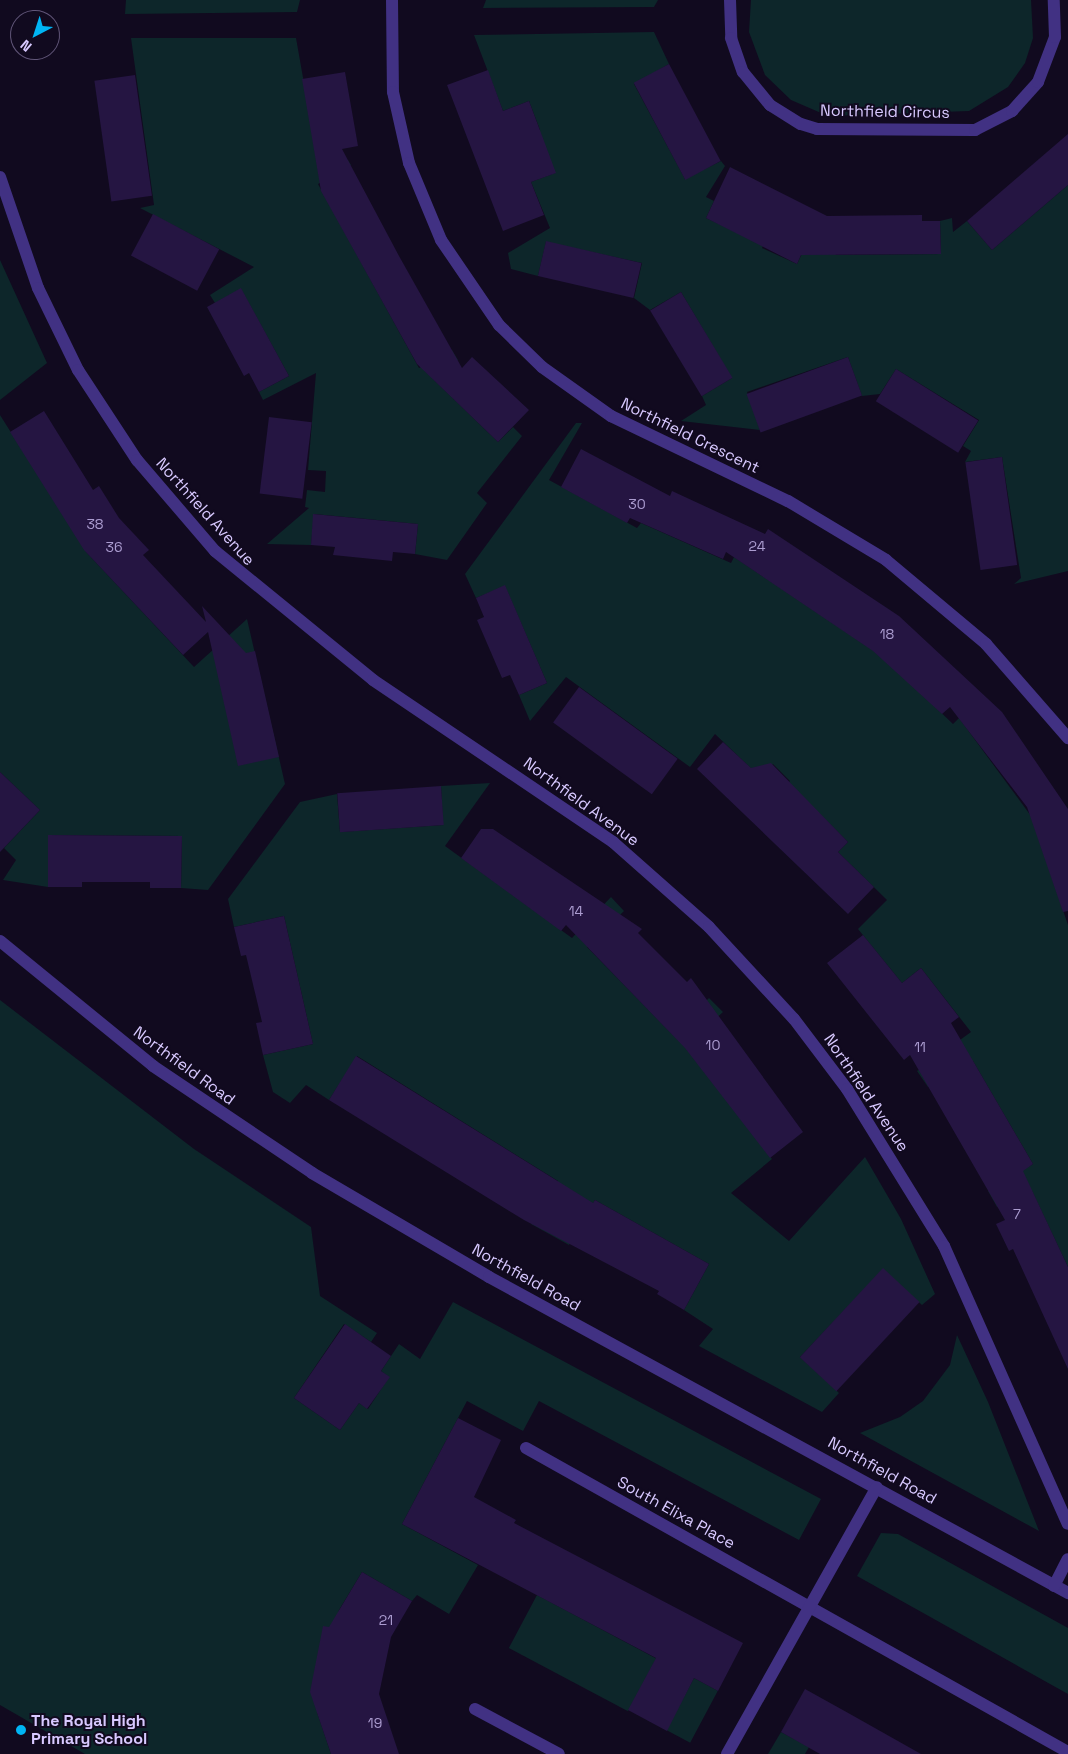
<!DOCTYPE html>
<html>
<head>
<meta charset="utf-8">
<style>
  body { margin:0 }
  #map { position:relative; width:1068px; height:1754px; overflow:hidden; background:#110a1f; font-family:"Space Grotesk",sans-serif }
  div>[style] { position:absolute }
  .green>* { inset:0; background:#0d262a; transform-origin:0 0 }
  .building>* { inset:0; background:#251542; transform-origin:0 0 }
  .minor>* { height:12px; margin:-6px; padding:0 6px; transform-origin:6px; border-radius:6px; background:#413183 }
  .dots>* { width:14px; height:14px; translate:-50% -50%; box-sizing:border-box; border:2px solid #110a1f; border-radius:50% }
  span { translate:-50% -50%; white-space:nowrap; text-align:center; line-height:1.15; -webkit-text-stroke:4px #110a1f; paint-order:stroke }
  .number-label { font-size:14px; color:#ab9cd0 }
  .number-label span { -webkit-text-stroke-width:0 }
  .street-label { font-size:16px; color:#d8c9ff }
  .poi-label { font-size:16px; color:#d8c9ff; font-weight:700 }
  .left { translate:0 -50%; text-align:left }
  .north { position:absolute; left:10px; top:10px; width:50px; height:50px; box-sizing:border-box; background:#110a1f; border:1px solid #615679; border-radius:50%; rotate:220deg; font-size:14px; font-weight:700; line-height:20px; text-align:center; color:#d8c9ff }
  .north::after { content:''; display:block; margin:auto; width:18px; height:22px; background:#00b5f4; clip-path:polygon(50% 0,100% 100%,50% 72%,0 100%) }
</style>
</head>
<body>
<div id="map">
  <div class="green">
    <i style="clip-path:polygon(126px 0,300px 0,297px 12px,125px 14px)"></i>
    <i style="clip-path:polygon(486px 0,658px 0,654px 7px,483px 8px)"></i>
    <i style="clip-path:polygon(751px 0,1031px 0,1033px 38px,1025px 63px,1008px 87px,969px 111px,828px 116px,791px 100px,765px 75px,749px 32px)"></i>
    <i style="clip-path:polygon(654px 32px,669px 64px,634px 84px,685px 179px,721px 161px,725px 166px,706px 197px,714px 201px,706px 218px,742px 235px,771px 228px,762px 248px,797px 264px,820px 216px,836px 255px,941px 254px,940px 221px,952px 218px,953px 232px,967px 221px,992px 250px,1068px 185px,1068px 571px,1014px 584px,1021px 578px,1002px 457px,965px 462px,971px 451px,963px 446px,979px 420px,896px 369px,880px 394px,862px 396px,848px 357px,747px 392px,760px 430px,681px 421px,706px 405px,702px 396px,732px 378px,681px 292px,650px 310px,634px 298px,642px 263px,546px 242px,538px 276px,511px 269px,508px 253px,550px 228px,531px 182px,555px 173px,515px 140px,540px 130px,529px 101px,503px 111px,474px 35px)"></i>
    <i style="clip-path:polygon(131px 38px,296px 38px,319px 168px,348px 160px,351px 165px,318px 184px,419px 368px,452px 350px,458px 360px,433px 379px,498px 442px,513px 427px,522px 436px,477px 493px,487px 503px,447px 560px,415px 554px,418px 524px,367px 519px,314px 514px,311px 545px,267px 544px,309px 508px,305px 507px,307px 490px,325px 492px,326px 471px,308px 470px,316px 373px,263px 400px,259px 392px,289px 376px,241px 289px,215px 303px,210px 295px,254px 267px,140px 208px,154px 205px)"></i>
    <i style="clip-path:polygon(0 260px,47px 363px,0 400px)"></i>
    <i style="clip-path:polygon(0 415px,87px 553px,194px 667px,247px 619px,285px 784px,208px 890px,181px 888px,182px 836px,48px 835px,48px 887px,3px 880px,16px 860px,4px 848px,40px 810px,0 772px)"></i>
    <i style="clip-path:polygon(576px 423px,582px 423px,549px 480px,637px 528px,641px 523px,731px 563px,734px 557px,883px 657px,953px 724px,959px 718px,1031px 816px,1068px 925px,1068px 1267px,1032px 1191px,997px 1207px,988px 1191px,1033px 1164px,973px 1061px,928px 1087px,917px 1071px,971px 1032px,921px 968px,902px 983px,858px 929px,887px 900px,838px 852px,848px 842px,820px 814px,777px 794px,790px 781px,773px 764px,760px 777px,715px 734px,690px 767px,566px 677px,530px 721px,519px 695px,547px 683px,505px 586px,476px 598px,465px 574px)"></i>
    <i style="clip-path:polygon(490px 783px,445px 846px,572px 938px,611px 897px,624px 911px,587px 947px,672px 1034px,709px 998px,723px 1012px,685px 1047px,772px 1159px,731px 1193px,789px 1241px,865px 1157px,901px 1219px,935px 1294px,922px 1305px,883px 1269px,800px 1357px,839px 1393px,822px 1412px,699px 1346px,713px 1329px,684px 1310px,709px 1264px,595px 1200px,569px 1245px,531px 1224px,558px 1181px,357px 1056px,329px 1100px,306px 1085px,290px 1103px,273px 1092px,263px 1055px,313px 1044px,284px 916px,234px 927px,228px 899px,300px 802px,337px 794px,340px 832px,443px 825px,441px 786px)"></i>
    <i style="clip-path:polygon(0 1000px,194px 1149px,311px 1227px,320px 1296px,377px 1333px,371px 1342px,344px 1324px,294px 1398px,340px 1430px,359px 1403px,368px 1409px,389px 1377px,381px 1371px,399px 1344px,420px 1359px,453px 1302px,821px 1499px,799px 1540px,539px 1401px,523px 1431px,467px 1401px,402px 1524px,478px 1565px,449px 1614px,417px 1595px,412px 1601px,362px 1572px,339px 1610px,317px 1712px,331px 1754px,85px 1754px,0 1705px)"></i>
    <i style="clip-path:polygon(957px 1335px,988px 1402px,1039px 1531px,860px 1433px,900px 1417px,923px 1401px,950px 1365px)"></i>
    <i style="clip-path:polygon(881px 1533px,898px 1534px,1068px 1628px,1068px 1694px,857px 1576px)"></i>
    <i style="left:537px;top:1595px;width:135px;height:60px;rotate:28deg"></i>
    <i style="left:694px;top:1678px;width:27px;height:59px;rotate:28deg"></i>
    <i style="clip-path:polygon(781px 1732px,809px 1747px,805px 1754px,768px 1754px)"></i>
  </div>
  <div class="building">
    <i style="left:669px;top:64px;width:110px;height:40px;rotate:62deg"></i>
    <i style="clip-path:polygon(488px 70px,503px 111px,529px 101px,556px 173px,531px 182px,544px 215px,503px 231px,447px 85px)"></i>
    <i style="clip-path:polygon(345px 72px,358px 146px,342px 149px,399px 256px,462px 368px,472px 357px,529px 410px,498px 442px,417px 364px,321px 191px,302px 79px)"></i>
    <i style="left:135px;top:75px;width:122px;height:41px;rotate:82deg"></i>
    <i style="clip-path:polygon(1068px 134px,1068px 185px,992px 250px,967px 221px)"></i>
    <i style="clip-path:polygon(730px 167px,827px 216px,922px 215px,922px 221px,940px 221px,941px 254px,801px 255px,797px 264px,706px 218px)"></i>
    <i style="left:153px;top:214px;width:75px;height:47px;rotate:28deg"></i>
    <i style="left:546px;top:241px;width:98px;height:36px;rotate:13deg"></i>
    <i style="clip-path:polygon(241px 288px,289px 376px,259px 392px,249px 373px,244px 376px,207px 307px)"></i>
    <i style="left:681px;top:292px;width:100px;height:36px;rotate:59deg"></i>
    <i style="left:848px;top:357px;width:41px;height:108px;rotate:70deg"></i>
    <i style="left:896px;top:369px;width:97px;height:38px;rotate:32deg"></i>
    <i style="clip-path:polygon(44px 411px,93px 490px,99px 486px,119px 518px,149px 550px,143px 555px,206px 622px,202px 606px,246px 653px,255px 651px,279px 757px,238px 766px,208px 632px,183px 655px,84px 550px,10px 432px)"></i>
    <i style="left:269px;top:417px;width:43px;height:77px;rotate:7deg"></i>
    <i style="clip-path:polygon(581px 449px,670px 496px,672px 491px,765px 534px,768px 529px,899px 616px,1002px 712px,1068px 809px,1068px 911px,1063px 912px,1027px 807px,950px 707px,942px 714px,873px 651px,726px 552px,723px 559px,630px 518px,627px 523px,561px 487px)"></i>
    <i style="left:1002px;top:457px;width:109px;height:37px;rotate:82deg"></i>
    <i style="clip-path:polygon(313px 514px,418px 524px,415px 554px,393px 552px,392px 561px,333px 555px,335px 547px,311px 545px)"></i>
    <i style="clip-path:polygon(505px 585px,547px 683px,519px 695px,510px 675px,502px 678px,477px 620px,484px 617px,476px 598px)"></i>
    <i style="left:579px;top:687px;width:122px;height:44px;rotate:36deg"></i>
    <i style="clip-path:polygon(723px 742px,751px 768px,771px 763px,848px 842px,838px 852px,874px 887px,848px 914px,697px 769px)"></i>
    <i style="clip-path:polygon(0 772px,40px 810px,0 852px)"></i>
    <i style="left:441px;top:786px;width:39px;height:104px;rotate:86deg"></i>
    <i style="clip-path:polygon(481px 829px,493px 829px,642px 929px,638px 933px,687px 982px,691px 978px,803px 1132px,770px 1158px,685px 1048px,566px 925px,561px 931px,461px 858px)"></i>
    <i style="clip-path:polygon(48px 835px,182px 836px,181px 888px,150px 888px,150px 882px,82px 882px,82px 887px,48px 887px)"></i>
    <i style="clip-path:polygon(284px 916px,313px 1044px,263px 1055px,256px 1023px,262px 1022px,246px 955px,241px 956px,234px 927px)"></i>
    <i style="clip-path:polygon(863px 935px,902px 983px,921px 968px,959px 1017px,951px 1023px,1033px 1164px,1023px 1171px,1068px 1267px,1068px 1369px,1013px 1249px,1009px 1251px,996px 1224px,1005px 1220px,910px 1055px,904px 1060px,827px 963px)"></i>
    <i style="clip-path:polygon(356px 1056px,593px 1203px,595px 1200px,709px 1264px,684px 1310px,657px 1294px,659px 1291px,524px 1220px,329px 1100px)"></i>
    <i style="left:883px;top:1268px;width:50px;height:122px;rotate:43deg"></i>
    <i style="clip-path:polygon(345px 1324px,391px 1356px,381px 1371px,390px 1377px,367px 1409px,359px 1403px,340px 1430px,294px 1398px)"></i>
    <i style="clip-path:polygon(458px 1418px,501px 1440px,474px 1497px,516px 1520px,514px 1523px,743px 1643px,718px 1691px,694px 1678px,667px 1731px,628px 1710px,656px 1658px,402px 1524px)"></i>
    <i style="clip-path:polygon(362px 1572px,412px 1601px,391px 1637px,379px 1694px,399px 1754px,331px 1754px,310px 1692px,323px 1626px,329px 1627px)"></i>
    <i style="clip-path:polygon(805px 1689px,850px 1714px,921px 1754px,820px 1754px,781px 1732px)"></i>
  </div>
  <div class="minor">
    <i style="left:392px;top:0;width:92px;rotate:89.4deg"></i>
    <i style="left:393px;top:92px;width:73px;rotate:77.3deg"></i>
    <i style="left:409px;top:163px;width:83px;rotate:67.4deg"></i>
    <i style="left:441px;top:240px;width:103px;rotate:55.7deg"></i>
    <i style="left:499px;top:325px;width:60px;rotate:44.3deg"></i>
    <i style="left:542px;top:367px;width:85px;rotate:35.4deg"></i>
    <i style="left:611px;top:416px;width:196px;rotate:25.7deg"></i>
    <i style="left:788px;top:501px;width:114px;rotate:31deg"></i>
    <i style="left:886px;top:560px;width:131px;rotate:40deg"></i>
    <i style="left:986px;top:644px;width:125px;rotate:48.9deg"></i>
    <i style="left:730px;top:0;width:38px;rotate:88deg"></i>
    <i style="left:731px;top:38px;width:36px;rotate:71deg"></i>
    <i style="left:743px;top:72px;width:43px;rotate:50.7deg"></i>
    <i style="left:770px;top:105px;width:36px;rotate:32deg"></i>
    <i style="left:801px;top:124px;width:17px;rotate:17deg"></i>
    <i style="left:817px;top:129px;width:158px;rotate:0.4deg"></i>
    <i style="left:975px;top:130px;width:42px;rotate:-27.2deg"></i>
    <i style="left:1012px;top:111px;width:39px;rotate:-48deg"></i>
    <i style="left:1038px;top:82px;width:48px;rotate:-69.3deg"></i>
    <i style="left:1055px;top:37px;width:37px;rotate:-92deg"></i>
    <i style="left:0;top:177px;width:117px;rotate:71.1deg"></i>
    <i style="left:38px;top:288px;width:91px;rotate:64deg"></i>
    <i style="left:78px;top:370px;width:108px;rotate:56.8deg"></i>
    <i style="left:137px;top:460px;width:120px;rotate:49.4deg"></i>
    <i style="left:215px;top:551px;width:204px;rotate:39.2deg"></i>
    <i style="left:373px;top:680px;width:290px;rotate:34deg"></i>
    <i style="left:613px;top:842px;width:128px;rotate:41.5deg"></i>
    <i style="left:709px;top:927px;width:125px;rotate:47.3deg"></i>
    <i style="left:794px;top:1019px;width:88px;rotate:52.9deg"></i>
    <i style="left:847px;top:1089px;width:185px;rotate:58.3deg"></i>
    <i style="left:944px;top:1246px;width:304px;rotate:66deg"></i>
    <i style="left:0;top:941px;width:198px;rotate:39.2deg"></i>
    <i style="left:153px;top:1066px;width:192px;rotate:33.9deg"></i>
    <i style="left:312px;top:1173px;width:205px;rotate:30.4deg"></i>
    <i style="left:489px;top:1277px;width:660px;rotate:28.62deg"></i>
    <i style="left:526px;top:1448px;width:621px;rotate:29.29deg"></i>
    <i style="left:1054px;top:1586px;width:30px;rotate:-63deg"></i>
    <i style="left:475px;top:1709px;width:95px;rotate:28.2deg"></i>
    <i style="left:727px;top:1754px;width:306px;rotate:-60.7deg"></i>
  </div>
  <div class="dots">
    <i style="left:21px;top:1730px;background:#00b5f4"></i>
  </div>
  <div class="number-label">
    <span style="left:637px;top:504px">30</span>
    <span style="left:95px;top:524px">38</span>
    <span style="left:757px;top:546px">24</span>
    <span style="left:114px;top:547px">36</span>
    <span style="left:887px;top:634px">18</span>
    <span style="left:576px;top:911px">14</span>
    <span style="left:713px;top:1045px">10</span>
    <span style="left:920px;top:1047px">11</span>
    <span style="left:1017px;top:1214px">7</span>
    <span style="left:386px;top:1620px">21</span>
    <span style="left:375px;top:1723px">19</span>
  </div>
  <div class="street-label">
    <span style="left:885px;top:112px;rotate:1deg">Northfield Circus</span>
    <span style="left:690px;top:436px;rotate:26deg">Northfield Crescent</span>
    <span style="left:205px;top:512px;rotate:48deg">Northfield Avenue</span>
    <span style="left:581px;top:802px;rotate:36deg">Northfield Avenue</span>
    <span style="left:184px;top:1066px;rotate:36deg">Northfield Road</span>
    <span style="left:866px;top:1093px;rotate:56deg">Northfield Avenue</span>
    <span style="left:526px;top:1278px;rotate:29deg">Northfield Road</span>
    <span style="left:882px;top:1471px;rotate:29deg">Northfield Road</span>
    <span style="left:676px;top:1513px;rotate:29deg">South Elixa Place</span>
  </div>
  <div class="poi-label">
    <span class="left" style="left:31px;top:1730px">The Royal High<br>Primary School</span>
  </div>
  <div class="north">N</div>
</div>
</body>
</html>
